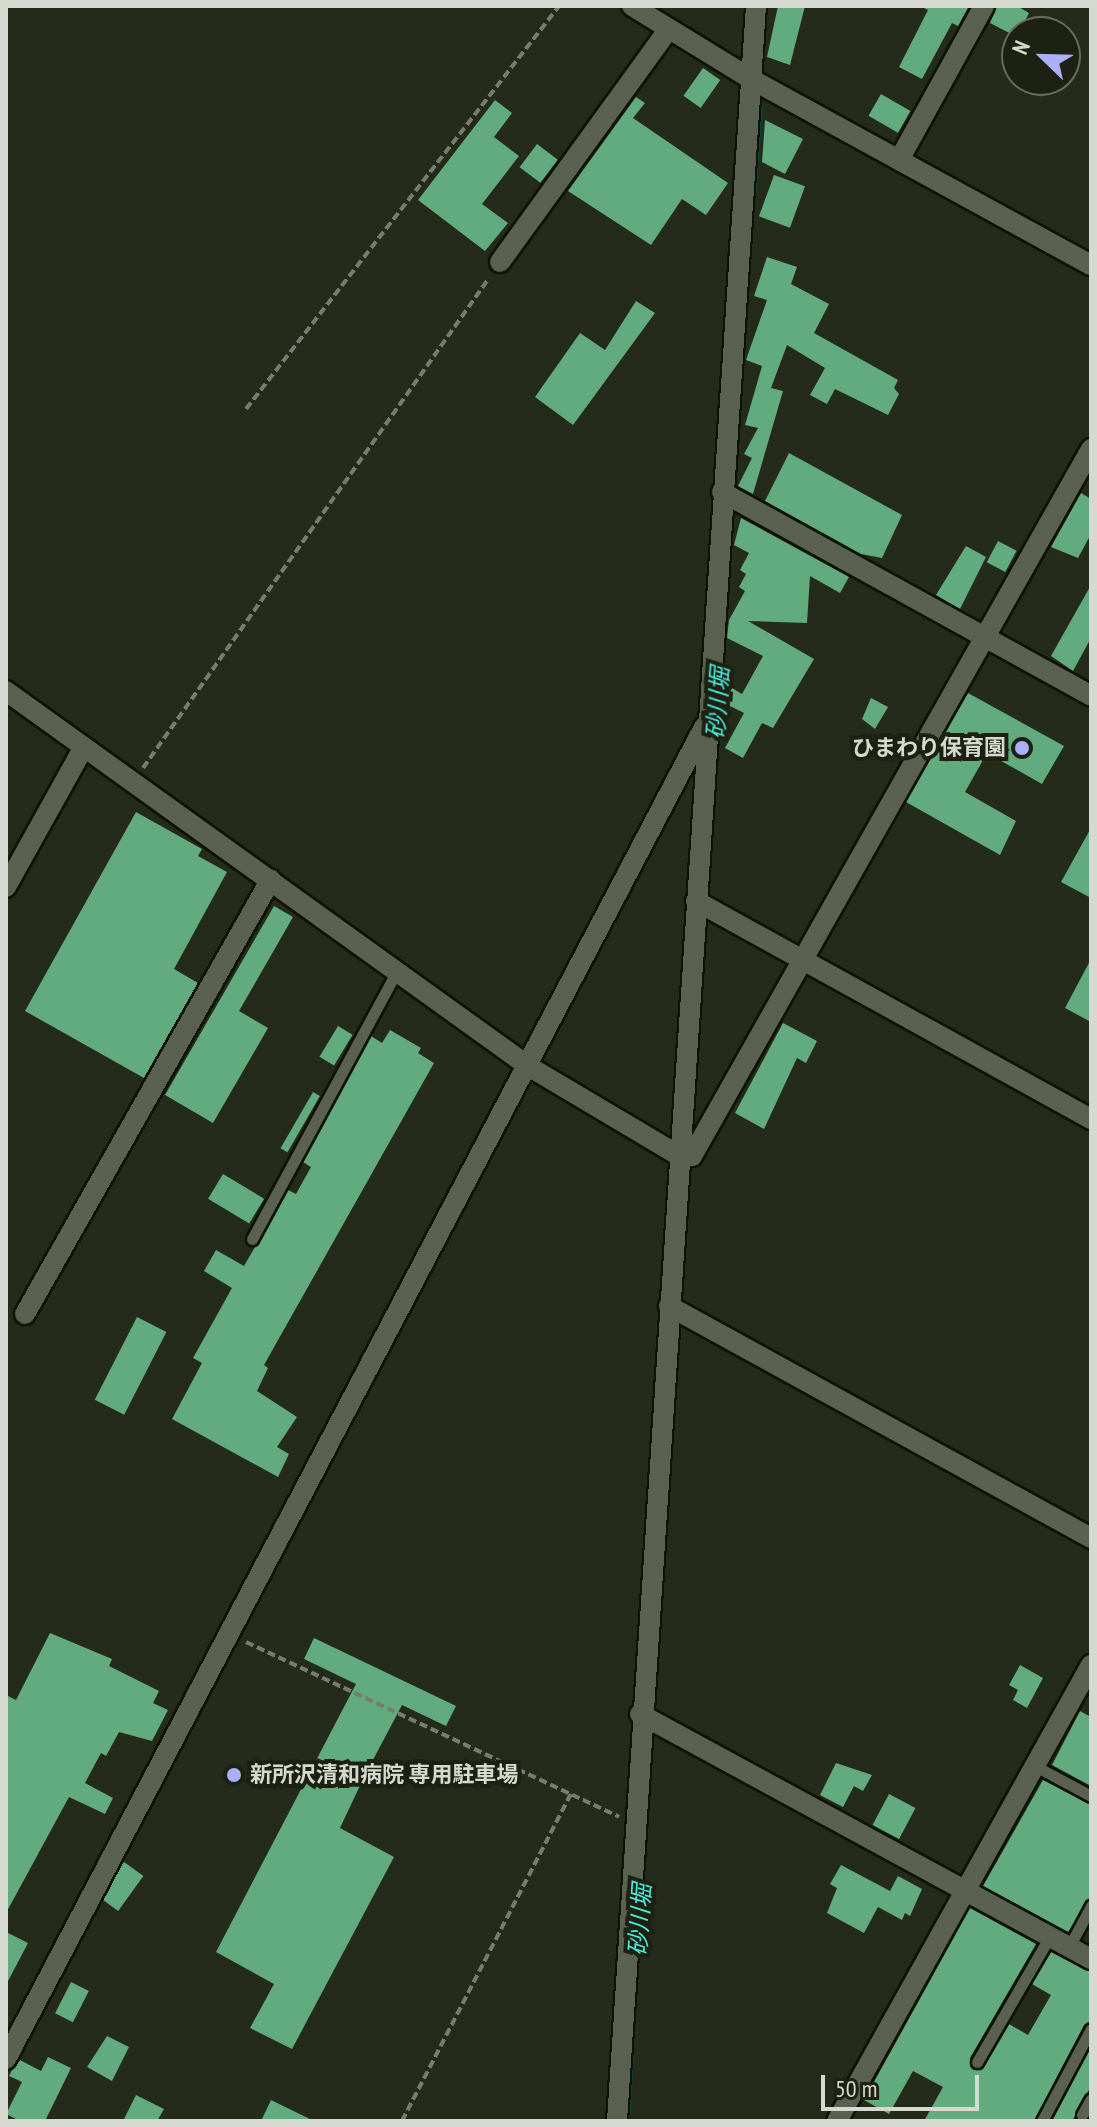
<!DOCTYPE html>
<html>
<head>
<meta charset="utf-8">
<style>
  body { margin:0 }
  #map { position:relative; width:1097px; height:2127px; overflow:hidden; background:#252b1b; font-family:"PT Sans Narrow","Noto Sans JP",sans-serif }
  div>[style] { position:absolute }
  .stream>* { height:6px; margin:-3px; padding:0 3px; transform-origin:3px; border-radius:3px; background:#044541 }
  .building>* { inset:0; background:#62ab7f; transform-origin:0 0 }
  .path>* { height:4px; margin-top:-2px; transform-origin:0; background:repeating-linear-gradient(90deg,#777c6f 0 8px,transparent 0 12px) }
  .roads { filter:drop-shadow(2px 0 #0e1305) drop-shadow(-2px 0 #0e1305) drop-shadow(0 2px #0e1305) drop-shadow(0 -2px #0e1305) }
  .service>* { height:11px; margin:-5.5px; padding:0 5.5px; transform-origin:5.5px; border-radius:5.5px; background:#5a6150 }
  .minor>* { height:20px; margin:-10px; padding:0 10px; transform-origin:10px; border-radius:10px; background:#5a6150 }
  .tertiary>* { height:20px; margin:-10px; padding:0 10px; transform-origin:10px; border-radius:10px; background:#5a6150 }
  .dots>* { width:22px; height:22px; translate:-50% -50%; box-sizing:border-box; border:4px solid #1c2112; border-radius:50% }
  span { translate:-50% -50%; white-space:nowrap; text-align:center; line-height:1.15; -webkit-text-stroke:8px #1c2112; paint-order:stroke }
  .poi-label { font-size:22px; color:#d5d9cf; font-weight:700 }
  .right { translate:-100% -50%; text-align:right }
  .left { translate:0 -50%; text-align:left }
  .water-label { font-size:24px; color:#4eeade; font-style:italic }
  .frame { position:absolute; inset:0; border:8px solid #d5d9cf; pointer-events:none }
  .north { position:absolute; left:1001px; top:16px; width:80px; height:80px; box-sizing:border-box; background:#1c2112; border:2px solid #666b5e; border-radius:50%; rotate:293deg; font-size:22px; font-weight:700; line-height:32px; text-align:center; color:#d5d9cf }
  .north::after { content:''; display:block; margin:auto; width:28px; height:36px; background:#acaffb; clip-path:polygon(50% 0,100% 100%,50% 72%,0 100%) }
  .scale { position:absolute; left:821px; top:2075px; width:158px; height:36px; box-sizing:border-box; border:4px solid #d5d9cf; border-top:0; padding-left:10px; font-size:24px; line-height:28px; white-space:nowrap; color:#d5d9cf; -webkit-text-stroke:6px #1c2112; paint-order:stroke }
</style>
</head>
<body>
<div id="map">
  <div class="stream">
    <i style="left:754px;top:191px;width:85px;rotate:-86deg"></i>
    <i style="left:628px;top:2113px;width:60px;rotate:-87.1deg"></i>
  </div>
  <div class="building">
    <i style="clip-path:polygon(778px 6px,805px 6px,790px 65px,767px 57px)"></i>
    <i style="clip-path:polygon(920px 6px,969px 6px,958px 26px,952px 23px,922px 79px,899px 67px,928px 10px)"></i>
    <i style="clip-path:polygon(997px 6px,1017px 6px,1029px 13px,1017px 37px,990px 23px)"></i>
    <i style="left:703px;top:68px;width:21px;height:34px;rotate:35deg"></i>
    <i style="left:881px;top:94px;width:34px;height:25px;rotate:30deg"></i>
    <i style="clip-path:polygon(636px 97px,645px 103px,633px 118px,728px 183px,706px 215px,682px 199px,651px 245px,568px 191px)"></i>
    <i style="clip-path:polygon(495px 100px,512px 113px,494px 137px,519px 156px,482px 204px,508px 223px,485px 251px,418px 200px)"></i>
    <i style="clip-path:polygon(765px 120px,803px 139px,785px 174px,762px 162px)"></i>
    <i style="left:537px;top:144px;width:26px;height:29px;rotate:37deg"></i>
    <i style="left:774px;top:175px;width:33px;height:44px;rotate:20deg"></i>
    <i style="clip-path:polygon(767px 257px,797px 267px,791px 284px,829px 304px,814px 333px,898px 380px,894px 388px,899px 394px,888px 415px,835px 389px,827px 404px,810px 395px,825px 368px,787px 345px,771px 388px,783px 391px,753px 494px,738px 486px,752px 458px,744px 454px,758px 428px,745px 425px,762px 366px,746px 360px,767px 300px,754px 296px)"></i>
    <i style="clip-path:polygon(636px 301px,655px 313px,573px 425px,535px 397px,580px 333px,605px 350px)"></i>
    <i style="clip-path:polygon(789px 453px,902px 515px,882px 558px,861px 554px,765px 501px)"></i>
    <i style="clip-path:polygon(1081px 493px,1091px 499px,1091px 534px,1078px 558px,1051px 547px)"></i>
    <i style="clip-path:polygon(741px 518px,849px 577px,840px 593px,810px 576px,807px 623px,748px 621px,814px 659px,773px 728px,762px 723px,743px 758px,725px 748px,744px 713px,724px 703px,732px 688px,742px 694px,763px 656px,727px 638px,729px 620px,745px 591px,739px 587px,746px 574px,740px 570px,749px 553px,734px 545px)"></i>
    <i style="left:998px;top:541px;width:21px;height:24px;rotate:28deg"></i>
    <i style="clip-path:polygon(966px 546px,986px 557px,960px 609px,936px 595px)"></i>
    <i style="clip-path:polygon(1091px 585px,1091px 638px,1073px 671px,1051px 656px)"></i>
    <i style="clip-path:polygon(968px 693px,1064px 746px,1042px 784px,987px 753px,965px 792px,1016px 821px,1000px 855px,906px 802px)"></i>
    <i style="clip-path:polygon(871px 698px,888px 707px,875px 729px,862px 719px)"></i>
    <i style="clip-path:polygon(136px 812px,202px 849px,198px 856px,227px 872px,174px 969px,198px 983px,144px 1078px,25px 1011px)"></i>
    <i style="clip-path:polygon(1091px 828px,1091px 898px,1061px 882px)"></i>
    <i style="clip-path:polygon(274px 906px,293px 917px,239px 1011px,268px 1028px,213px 1123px,165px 1095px)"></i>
    <i style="clip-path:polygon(1091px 959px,1091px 1022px,1065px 1008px)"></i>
    <i style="clip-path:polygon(783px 1023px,817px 1041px,806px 1063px,797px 1058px,764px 1129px,735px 1113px)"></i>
    <i style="left:338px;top:1026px;width:17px;height:36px;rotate:31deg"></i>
    <i style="clip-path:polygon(390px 1030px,421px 1048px,418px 1053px,434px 1063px,264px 1365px,268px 1368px,257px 1391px,297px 1417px,277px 1447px,289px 1454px,278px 1477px,172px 1419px,202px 1363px,193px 1358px,232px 1288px,204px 1271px,216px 1250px,244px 1266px,288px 1190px,296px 1194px,311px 1167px,303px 1162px,371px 1036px,382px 1043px)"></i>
    <i style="left:313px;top:1092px;width:8px;height:65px;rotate:30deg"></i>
    <i style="left:223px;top:1174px;width:48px;height:29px;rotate:31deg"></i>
    <i style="left:137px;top:1317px;width:33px;height:93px;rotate:27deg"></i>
    <i style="clip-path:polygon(50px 1633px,112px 1659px,109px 1666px,159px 1691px,153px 1703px,168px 1710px,152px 1741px,119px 1732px,106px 1756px,101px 1753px,85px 1783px,113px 1798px,105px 1814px,69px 1797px,6px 1913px,6px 1695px,16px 1700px)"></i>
    <i style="clip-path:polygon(314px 1638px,456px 1706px,446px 1726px,402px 1705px,365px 1775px,340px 1828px,394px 1857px,292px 2049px,250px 2028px,274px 1984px,216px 1952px,356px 1684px,304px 1659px)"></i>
    <i style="clip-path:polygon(1020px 1665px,1043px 1678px,1027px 1708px,1013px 1700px,1018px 1690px,1009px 1685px)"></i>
    <i style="clip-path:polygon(1080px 1711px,1091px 1717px,1091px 1786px,1052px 1765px)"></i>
    <i style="clip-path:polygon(836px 1763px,872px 1775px,863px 1791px,854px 1786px,843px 1807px,820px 1795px)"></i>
    <i style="clip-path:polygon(1043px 1780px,1091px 1804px,1091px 1898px,1068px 1932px,983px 1886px)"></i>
    <i style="left:889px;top:1794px;width:30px;height:35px;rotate:28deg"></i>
    <i style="left:124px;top:1862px;width:24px;height:43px;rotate:36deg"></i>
    <i style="clip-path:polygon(841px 1865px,890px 1891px,898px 1876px,922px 1889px,910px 1916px,905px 1913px,902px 1920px,878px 1907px,864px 1933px,827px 1913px,837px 1888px,830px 1884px)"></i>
    <i style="clip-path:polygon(970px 1908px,1036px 1944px,970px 2058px,973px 2070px,984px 2067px,1009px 2024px,1028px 2035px,1051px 1995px,1032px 1984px,1051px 1952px,1091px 1972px,1091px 2021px,1084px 2025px,1034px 2121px,924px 2121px,943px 2087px,913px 2071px,889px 2114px,864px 2100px)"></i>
    <i style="clip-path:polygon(6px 1932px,28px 1943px,6px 1985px)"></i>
    <i style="left:71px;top:1982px;width:20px;height:35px;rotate:27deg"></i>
    <i style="clip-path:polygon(107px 2036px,129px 2047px,112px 2081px,87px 2067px)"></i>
    <i style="clip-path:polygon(1091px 2047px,1091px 2086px,1072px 2121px,1052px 2121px)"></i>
    <i style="clip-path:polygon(48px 2057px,71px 2068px,45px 2121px,20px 2121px,6px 2114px,22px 2082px,9px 2076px,12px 2070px,20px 2060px,41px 2071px)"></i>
    <i style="clip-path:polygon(136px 2095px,164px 2109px,157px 2121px,123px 2121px)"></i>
    <i style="clip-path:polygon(271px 2100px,314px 2121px,261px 2121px)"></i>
  </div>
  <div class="path">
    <i style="left:246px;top:409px;width:510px;rotate:-52.16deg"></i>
    <i style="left:143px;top:768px;width:600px;rotate:-54.77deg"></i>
    <i style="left:246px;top:1642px;width:412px;rotate:25.1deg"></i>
    <i style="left:402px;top:2121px;width:368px;rotate:-62.7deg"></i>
  </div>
  <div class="roads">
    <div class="service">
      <i style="left:252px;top:1239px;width:302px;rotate:-61.6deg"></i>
      <i style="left:1037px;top:1767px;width:61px;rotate:28.2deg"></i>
      <i style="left:1069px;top:1947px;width:47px;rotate:-61.8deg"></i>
      <i style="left:977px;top:2062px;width:146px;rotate:-59.9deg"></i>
      <i style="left:1082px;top:2115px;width:18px;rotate:-61deg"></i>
      <i style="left:1042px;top:2121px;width:104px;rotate:-62deg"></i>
    </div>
    <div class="minor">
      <i style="left:632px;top:6px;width:140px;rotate:31.5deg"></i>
      <i style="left:899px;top:160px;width:176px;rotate:-61.1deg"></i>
      <i style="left:500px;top:262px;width:285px;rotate:-54.1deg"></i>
      <i style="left:722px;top:492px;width:422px;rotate:28.9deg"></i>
      <i style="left:6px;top:691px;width:643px;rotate:35.69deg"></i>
      <i style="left:528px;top:1066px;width:178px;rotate:30.7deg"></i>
      <i style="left:681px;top:1157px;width:11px;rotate:-5deg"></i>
      <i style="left:692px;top:1156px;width:812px;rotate:-60.56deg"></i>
      <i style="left:6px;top:887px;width:160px;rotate:-60.9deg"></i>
      <i style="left:696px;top:901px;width:451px;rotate:28.9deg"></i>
      <i style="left:669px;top:1306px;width:482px;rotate:28.8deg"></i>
      <i style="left:25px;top:1314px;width:499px;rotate:-60.5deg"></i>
      <i style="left:640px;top:1714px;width:513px;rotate:28.51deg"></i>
      <i style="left:6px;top:2059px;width:1504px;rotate:-62.34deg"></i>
      <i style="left:617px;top:2121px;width:2120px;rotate:-86.24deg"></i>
      <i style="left:837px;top:2121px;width:522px;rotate:-60.88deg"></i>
    </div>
    <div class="tertiary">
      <i style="left:751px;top:79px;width:388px;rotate:28.7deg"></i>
    </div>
  </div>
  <div class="dots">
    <i style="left:1022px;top:748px;background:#acaffb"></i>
    <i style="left:234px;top:1775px;background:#acaffb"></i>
  </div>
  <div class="poi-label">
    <span class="right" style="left:1006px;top:748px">ひまわり保育園</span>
    <span class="left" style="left:250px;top:1775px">新所沢清和病院 専用駐車場</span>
  </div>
  <div class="water-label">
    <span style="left:718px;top:703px;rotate:-86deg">砂川堀</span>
    <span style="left:640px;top:1920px;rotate:-86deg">砂川堀</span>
  </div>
  <div class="frame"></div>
  <div class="north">N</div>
  <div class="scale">50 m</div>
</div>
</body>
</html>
